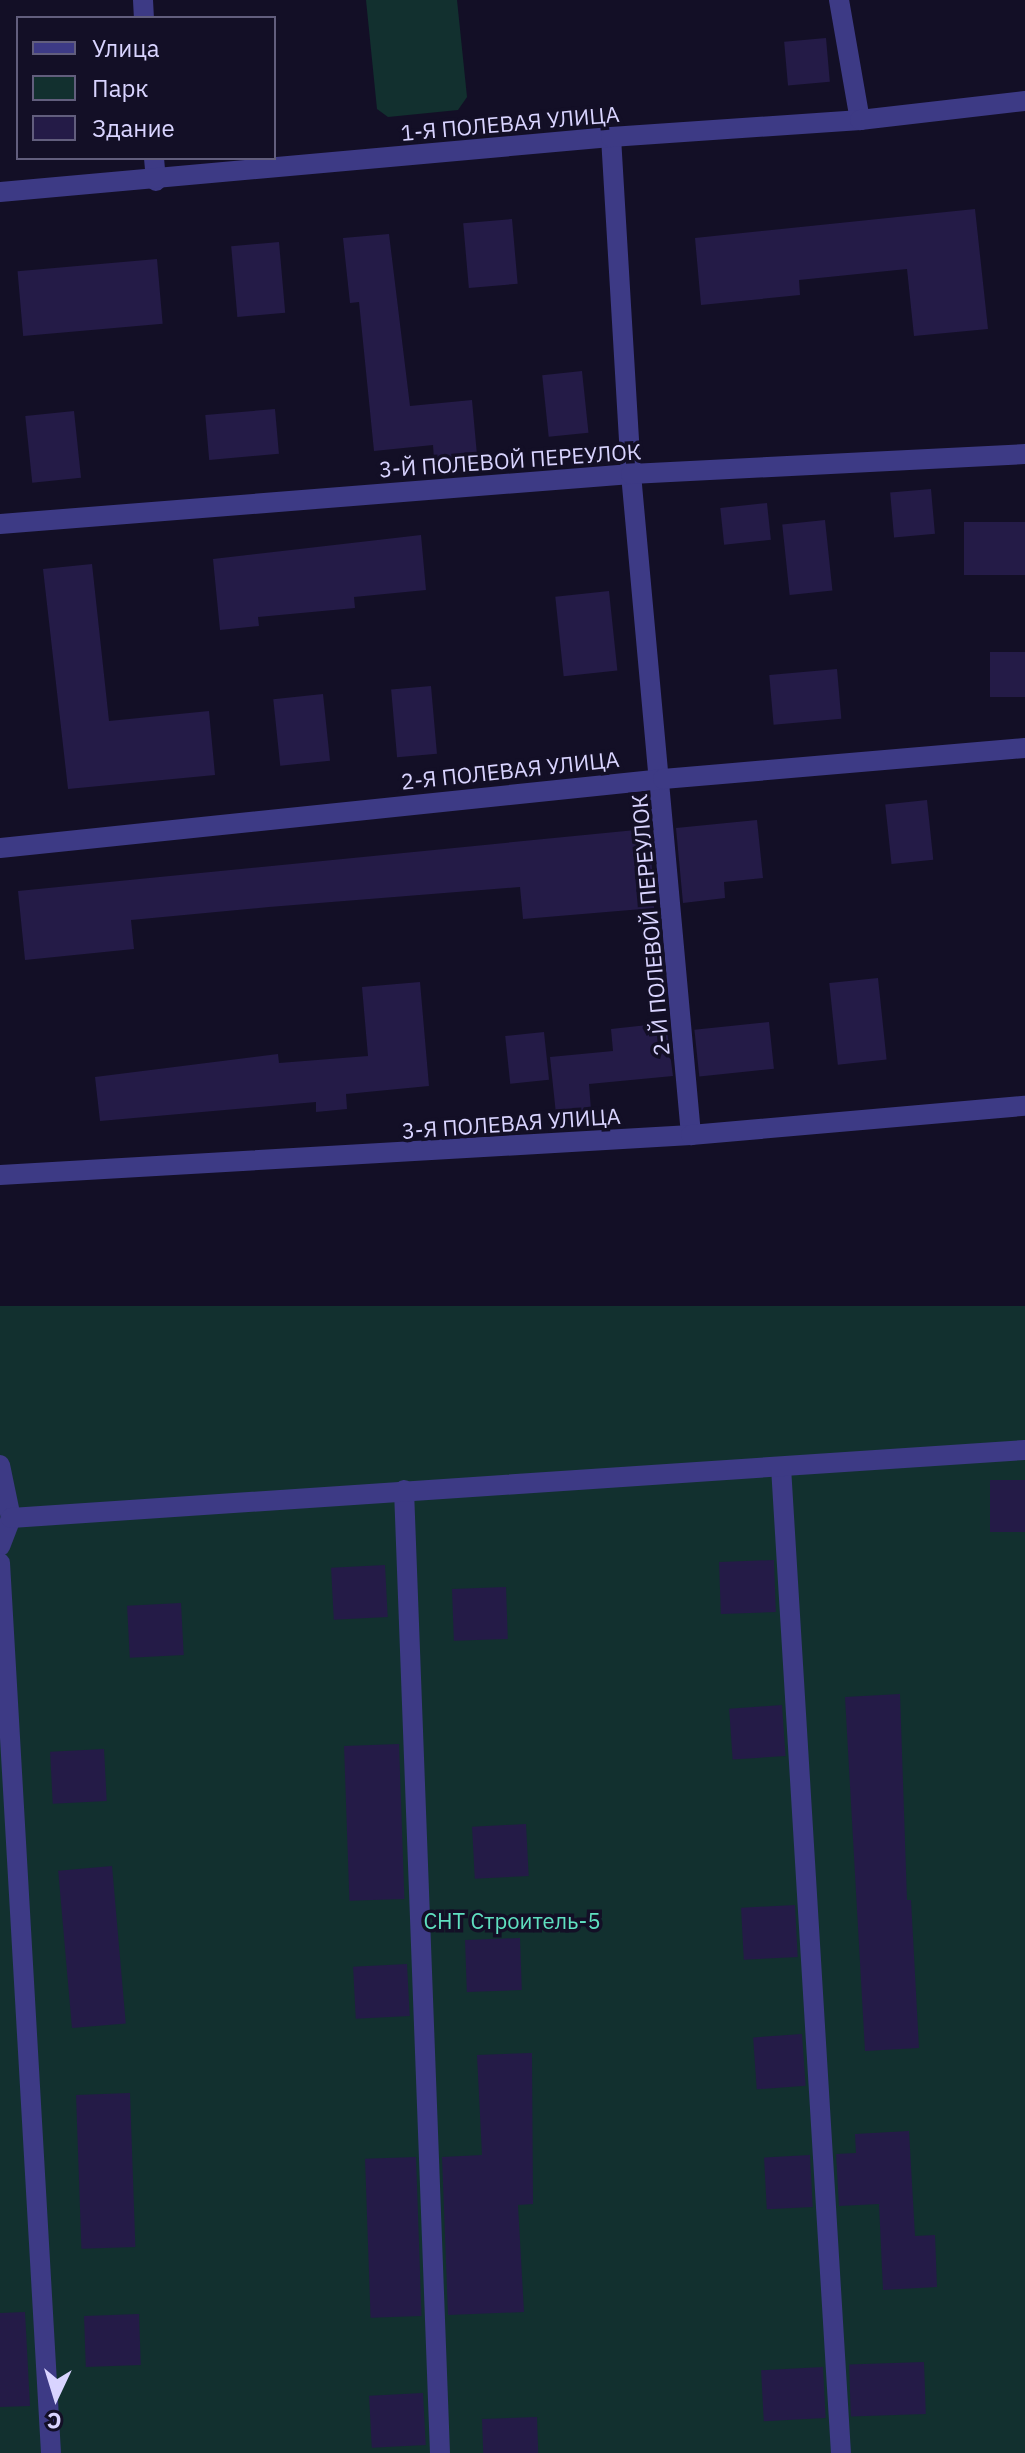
<!DOCTYPE html>
<html>
<head>
<meta charset="utf-8">
<style>
  body { margin:0 }
  #map { position:relative; width:1025px; height:2453px; overflow:hidden; background:#130f26; font-family:"IBM Plex Sans",sans-serif }
  div>[style] { position:absolute }
  .green>* { inset:0; background:#12302f; transform-origin:0 0 }
  .building>* { inset:0; background:#241b47; transform-origin:0 0 }
  .minor>* { height:20px; margin:-10px; padding:0 10px; transform-origin:10px; border-radius:10px; background:#3d3a85 }
  span { translate:-50% -50%; white-space:nowrap; text-align:center; line-height:1.15; -webkit-text-stroke:7px #130f26; paint-order:stroke }
  .street-label { font-size:22px; color:#d9d4ff }
  .park-label { font-size:22px; color:#5fe0c0 }
  .legend { position:absolute; left:16px; top:16px; width:260px; height:144px; box-sizing:border-box; background:#130f26; border:2px solid #625e7d; margin:0; padding:10px 14px; list-style:none; font-size:24px; color:#d9d4ff }
  .legend li { display:flex; align-items:center; gap:16px; height:40px }
  .legend b { width:40px; border:2px solid #625e7d }
  .north { position:absolute; left:16px; top:2357px; width:80px; height:80px; -webkit-text-stroke:6px #130f26; paint-order:stroke; rotate:184deg; font-size:22px; font-weight:700; line-height:32px; text-align:center; color:#d9d4ff }
  .north::after { content:''; display:block; margin:auto; width:28px; height:36px; background:#d9d4ff; clip-path:polygon(50% 0,100% 100%,50% 72%,0 100%) }
</style>
</head>
<body>
<div id="map">
  <div class="green">
    <i style="clip-path:polygon(366px 0,457px 0,467px 97px,458px 110px,388px 117px,377px 109px)"></i>
    <i style="left:1025px;top:1306px;width:1147px;height:1028px;rotate:90deg"></i>
  </div>
  <div class="building">
    <i style="left:826px;top:38px;width:44px;height:42px;rotate:85deg"></i>
    <i style="clip-path:polygon(975px 209px,988px 329px,914px 336px,907px 269px,799px 280px,800px 295px,701px 305px,695px 238px)"></i>
    <i style="left:512px;top:219px;width:65px;height:49px;rotate:85deg"></i>
    <i style="clip-path:polygon(389px 234px,410px 406px,472px 400px,477px 455px,434px 459px,433px 445px,374px 451px,359px 302px,350px 303px,343px 238px)"></i>
    <i style="left:279px;top:242px;width:71px;height:48px;rotate:85deg"></i>
    <i style="left:157px;top:259px;width:65px;height:140px;rotate:85deg"></i>
    <i style="left:582px;top:371px;width:62px;height:40px;rotate:84deg"></i>
    <i style="left:275px;top:409px;width:45px;height:70px;rotate:85deg"></i>
    <i style="left:74px;top:411px;width:67px;height:49px;rotate:84deg"></i>
    <i style="left:931px;top:489px;width:45px;height:41px;rotate:85deg"></i>
    <i style="left:767px;top:503px;width:37px;height:47px;rotate:84deg"></i>
    <i style="left:825px;top:520px;width:71px;height:43px;rotate:84deg"></i>
    <i style="left:1025px;top:522px;width:53px;height:61px;rotate:90deg"></i>
    <i style="clip-path:polygon(421px 535px,426px 590px,354px 597px,355px 608px,258px 617px,259px 626px,220px 630px,213px 559px)"></i>
    <i style="clip-path:polygon(92px 564px,109px 721px,209px 711px,215px 775px,68px 789px,43px 569px)"></i>
    <i style="left:609px;top:591px;width:80px;height:54px;rotate:84deg"></i>
    <i style="left:1025px;top:652px;width:45px;height:35px;rotate:90deg"></i>
    <i style="left:837px;top:669px;width:50px;height:68px;rotate:85deg"></i>
    <i style="left:431px;top:686px;width:68px;height:40px;rotate:85deg"></i>
    <i style="left:323px;top:694px;width:67px;height:50px;rotate:84deg"></i>
    <i style="left:927px;top:800px;width:60px;height:42px;rotate:84deg"></i>
    <i style="clip-path:polygon(757px 820px,763px 878px,724px 882px,725px 898px,683px 903px,676px 828px)"></i>
    <i style="clip-path:polygon(646px 829px,650px 831px,654px 908px,523px 919px,520px 887px,269px 907px,131px 920px,134px 949px,25px 960px,18px 891px)"></i>
    <i style="left:878px;top:978px;width:82px;height:49px;rotate:84deg"></i>
    <i style="clip-path:polygon(420px 982px,429px 1086px,346px 1094px,347px 1109px,316px 1112px,316px 1102px,100px 1121px,95px 1077px,278px 1054px,279px 1063px,368px 1056px,362px 987px)"></i>
    <i style="left:769px;top:1022px;width:47px;height:75px;rotate:84deg"></i>
    <i style="clip-path:polygon(666px 1023px,673px 1076px,589px 1084px,591px 1110px,556px 1114px,550px 1057px,613px 1051px,611px 1029px)"></i>
    <i style="left:544px;top:1032px;width:48px;height:39px;rotate:84deg"></i>
    <i style="left:1025px;top:1480px;width:52px;height:35px;rotate:90deg"></i>
    <i style="left:774px;top:1560px;width:52px;height:55px;rotate:88deg"></i>
    <i style="left:385px;top:1565px;width:52px;height:54px;rotate:87deg"></i>
    <i style="left:506px;top:1587px;width:52px;height:54px;rotate:88deg"></i>
    <i style="left:181px;top:1603px;width:52px;height:54px;rotate:87deg"></i>
    <i style="clip-path:polygon(900px 1694px,907px 1900px,911px 1900px,919px 2048px,865px 2051px,845px 1697px)"></i>
    <i style="left:782px;top:1705px;width:51px;height:53px;rotate:86deg"></i>
    <i style="left:399px;top:1744px;width:155px;height:55px;rotate:88deg"></i>
    <i style="left:104px;top:1749px;width:52px;height:54px;rotate:87deg"></i>
    <i style="left:526px;top:1824px;width:52px;height:54px;rotate:87deg"></i>
    <i style="left:112px;top:1866px;width:158px;height:54px;rotate:85deg"></i>
    <i style="left:795px;top:1905px;width:52px;height:54px;rotate:87deg"></i>
    <i style="left:520px;top:1938px;width:52px;height:55px;rotate:88deg"></i>
    <i style="left:407px;top:1964px;width:52px;height:54px;rotate:87deg"></i>
    <i style="left:802px;top:2034px;width:52px;height:49px;rotate:86deg"></i>
    <i style="clip-path:polygon(532px 2053px,533px 2204px,518px 2205px,524px 2312px,448px 2315px,442px 2157px,482px 2155px,477px 2055px)"></i>
    <i style="left:130px;top:2093px;width:154px;height:54px;rotate:88deg"></i>
    <i style="clip-path:polygon(909px 2131px,915px 2236px,935px 2235px,937px 2287px,883px 2290px,879px 2204px,839px 2206px,836px 2154px,856px 2153px,855px 2134px)"></i>
    <i style="left:810px;top:2155px;width:52px;height:46px;rotate:87deg"></i>
    <i style="left:416px;top:2157px;width:159px;height:51px;rotate:88deg"></i>
    <i style="clip-path:polygon(25px 2312px,30px 2406px,0 2407px,0 2313px)"></i>
    <i style="left:139px;top:2314px;width:51px;height:55px;rotate:88deg"></i>
    <i style="left:924px;top:2362px;width:52px;height:75px;rotate:88deg"></i>
    <i style="left:823px;top:2367px;width:51px;height:62px;rotate:87deg"></i>
    <i style="left:423px;top:2393px;width:52px;height:54px;rotate:87deg"></i>
    <i style="left:537px;top:2417px;width:36px;height:55px;rotate:88deg"></i>
  </div>
  <div class="minor">
    <i style="left:143px;top:0;width:18px;rotate:87deg"></i>
    <i style="left:839px;top:0;width:122px;rotate:80.1deg"></i>
    <i style="left:611px;top:137px;width:338px;rotate:86.6deg"></i>
    <i style="left:631px;top:474px;width:664px;rotate:84.81deg"></i>
    <i style="left:154px;top:158px;width:23px;rotate:85deg"></i>
    <i style="left:0;top:192px;width:613px;rotate:-5.14deg"></i>
    <i style="left:611px;top:137px;width:250px;rotate:-3.9deg"></i>
    <i style="left:860px;top:120px;width:166px;rotate:-6.6deg"></i>
    <i style="left:0;top:524px;width:633px;rotate:-4.53deg"></i>
    <i style="left:631px;top:474px;width:395px;rotate:-2.9deg"></i>
    <i style="left:0;top:848px;width:667px;rotate:-5.94deg"></i>
    <i style="left:663px;top:779px;width:363px;rotate:-4.9deg"></i>
    <i style="left:0;top:1175px;width:692px;rotate:-3.31deg"></i>
    <i style="left:691px;top:1135px;width:335px;rotate:-5deg"></i>
    <i style="left:0;top:1465px;width:54px;rotate:78.3deg"></i>
    <i style="left:11px;top:1518px;width:30px;rotate:111deg"></i>
    <i style="left:781px;top:1467px;width:988px;rotate:86.52deg"></i>
    <i style="left:404px;top:1490px;width:964px;rotate:87.86deg"></i>
    <i style="left:11px;top:1518px;width:1016px;rotate:-3.84deg"></i>
    <i style="left:0;top:1563px;width:891px;rotate:86.72deg"></i>
  </div>
  <div class="street-label">
    <span style="left:510px;top:123px;rotate:-5deg">1-Я ПОЛЕВАЯ УЛИЦА</span>
    <span style="left:510px;top:460px;rotate:-4deg">3-Й ПОЛЕВОЙ ПЕРЕУЛОК</span>
    <span style="left:510px;top:770px;rotate:-6deg">2-Я ПОЛЕВАЯ УЛИЦА</span>
    <span style="left:650px;top:925px;rotate:-95deg">2-Й ПОЛЕВОЙ ПЕРЕУЛОК</span>
    <span style="left:511px;top:1123px;rotate:-4deg">3-Я ПОЛЕВАЯ УЛИЦА</span>
  </div>
  <div class="park-label">
    <span style="left:512px;top:1921px">СНТ Строитель-5</span>
  </div>
  <ul class="legend">
  <li><b style="height:10px;background:#3d3a85"></b>Улица</li>
  <li><b style="height:22px;background:#12302f"></b>Парк</li>
  <li><b style="height:22px;background:#241b47"></b>Здание</li>
  </ul>
  <div class="north">С</div>
</div>
</body>
</html>
